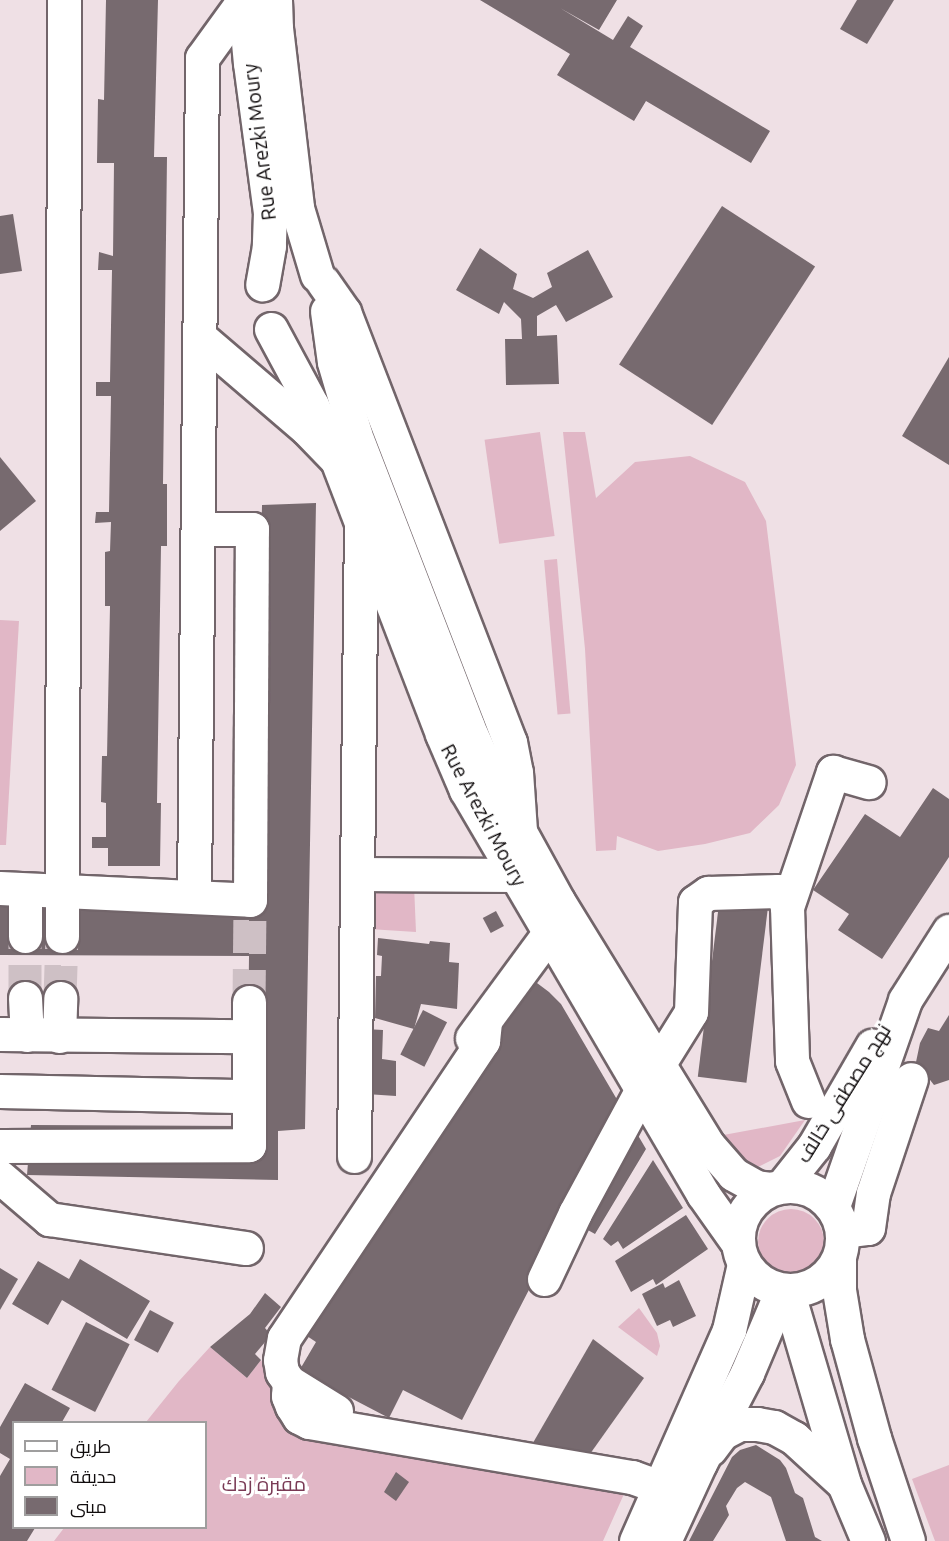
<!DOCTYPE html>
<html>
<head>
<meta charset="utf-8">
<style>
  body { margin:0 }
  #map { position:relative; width:949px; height:1541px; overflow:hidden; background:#efe0e5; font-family:Ubuntu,Cairo,sans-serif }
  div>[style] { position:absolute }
  .green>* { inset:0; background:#e1b7c6; transform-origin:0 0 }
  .round { border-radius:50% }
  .building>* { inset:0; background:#776a6f; transform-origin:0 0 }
  .minor-tunnel>* { height:33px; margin-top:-16.5px; transform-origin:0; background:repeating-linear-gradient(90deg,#cec0c5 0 33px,transparent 0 49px) }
  .roads { filter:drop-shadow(2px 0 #72656a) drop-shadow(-2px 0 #72656a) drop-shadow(0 2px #72656a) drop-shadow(0 -2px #72656a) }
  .minor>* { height:33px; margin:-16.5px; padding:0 16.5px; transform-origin:16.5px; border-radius:16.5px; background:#fff }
  .major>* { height:33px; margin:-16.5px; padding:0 16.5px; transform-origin:16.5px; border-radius:16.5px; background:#fff }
  .major>.ring { margin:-16.5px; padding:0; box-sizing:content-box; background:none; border:33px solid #fff; border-radius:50% }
  span { translate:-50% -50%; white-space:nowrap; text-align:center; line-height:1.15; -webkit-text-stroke:6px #fff; paint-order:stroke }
  .street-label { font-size:20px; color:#100c0d }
  .park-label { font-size:20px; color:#793a55 }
  .legend { position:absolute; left:12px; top:1421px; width:195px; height:108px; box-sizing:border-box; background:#fff; border:2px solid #9f9e9e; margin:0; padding:8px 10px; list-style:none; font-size:18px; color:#100c0d }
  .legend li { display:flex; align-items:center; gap:12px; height:30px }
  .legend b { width:30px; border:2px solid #9f9e9e }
</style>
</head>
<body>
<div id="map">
  <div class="green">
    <i style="left:540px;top:432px;width:105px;height:56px;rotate:82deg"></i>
    <i style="clip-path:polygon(563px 432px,585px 432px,596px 498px,635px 462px,690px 456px,745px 482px,766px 521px,796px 765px,779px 805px,750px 833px,705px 844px,658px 851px,617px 836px,616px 850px,596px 851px,585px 649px)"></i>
    <i style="left:557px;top:559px;width:155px;height:13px;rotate:85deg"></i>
    <i style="clip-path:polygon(0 620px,19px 621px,6px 845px,0 845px)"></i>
    <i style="clip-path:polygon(414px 885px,416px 932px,369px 929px,373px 898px,377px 892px,381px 888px)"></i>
    <i style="clip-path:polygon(805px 1120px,780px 1156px,758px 1167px,747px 1165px,718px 1136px)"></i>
    <i class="round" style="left:758px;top:1209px;width:66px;height:66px"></i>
    <i style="clip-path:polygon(639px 1308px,657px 1333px,660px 1346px,657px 1356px,618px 1327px)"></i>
    <i style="clip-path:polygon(210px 1347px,247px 1378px,261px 1360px,287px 1408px,628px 1485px,603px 1541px,54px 1541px,64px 1528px,206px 1528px,206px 1422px,146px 1422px,179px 1381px)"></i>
    <i style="clip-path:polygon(949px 1465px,949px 1541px,935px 1541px,912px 1479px)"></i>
  </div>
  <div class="building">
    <i style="clip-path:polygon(106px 0,158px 0,154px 157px,167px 157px,163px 484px,167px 484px,167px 546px,161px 546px,157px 803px,161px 803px,160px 866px,108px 866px,108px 848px,92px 848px,92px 837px,106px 837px,106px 803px,101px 802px,102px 756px,107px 756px,110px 606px,105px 606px,105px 552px,110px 551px,111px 522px,95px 523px,96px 512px,109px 512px,111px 396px,96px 396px,96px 382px,110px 382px,112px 270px,98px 270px,99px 252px,113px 256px,114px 163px,97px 163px,98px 99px,104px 100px)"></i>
    <i style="clip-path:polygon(480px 0,617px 0,599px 30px,560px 8px,613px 40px,628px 16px,643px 26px,630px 47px,770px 131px,751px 163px,646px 101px,634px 121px,557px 75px,570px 54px)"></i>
    <i style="clip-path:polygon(857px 0,894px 0,867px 44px,840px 29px)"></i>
    <i style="left:722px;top:206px;width:111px;height:189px;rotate:33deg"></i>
    <i style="clip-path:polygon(13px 214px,22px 271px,0 274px,0 216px)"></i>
    <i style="clip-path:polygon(480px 248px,517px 274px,513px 289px,533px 298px,552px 287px,547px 273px,588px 250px,613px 297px,566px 322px,556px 305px,537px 316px,537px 336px,557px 335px,559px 384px,506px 385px,505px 339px,522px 339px,521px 319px,504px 302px,499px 314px,456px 290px)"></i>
    <i style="clip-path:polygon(949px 357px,949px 465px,902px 436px)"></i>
    <i style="clip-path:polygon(0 457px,36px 501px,0 531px)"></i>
    <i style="clip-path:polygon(316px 503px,305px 1129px,278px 1131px,278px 1180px,27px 1175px,31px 1125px,247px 1126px,249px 956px,0 955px,0 901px,255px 900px,262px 505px)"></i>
    <i style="clip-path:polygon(933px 788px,949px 799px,949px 857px,882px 959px,838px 930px,849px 914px,813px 890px,865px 814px,900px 837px)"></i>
    <i style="left:719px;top:904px;width:49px;height:174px;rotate:7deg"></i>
    <i style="left:496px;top:911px;width:17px;height:15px;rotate:62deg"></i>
    <i style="clip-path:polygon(378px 938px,429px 944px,430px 941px,450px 943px,449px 962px,459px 963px,457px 1009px,421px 1004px,414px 1029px,375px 1018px,376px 976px,381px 976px,382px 956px,377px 955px)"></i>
    <i style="clip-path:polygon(533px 980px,549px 992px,561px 1004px,646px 1149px,595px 1234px,577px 1224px,570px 1210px,462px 1420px,403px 1390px,389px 1418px,299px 1371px,316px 1342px,301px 1332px)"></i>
    <i style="left:423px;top:1010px;width:27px;height:50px;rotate:27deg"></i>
    <i style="clip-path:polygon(949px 1015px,949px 1080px,934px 1085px,916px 1062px,920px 1043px,928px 1028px,939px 1031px)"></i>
    <i style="clip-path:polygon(365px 1029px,383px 1030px,382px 1059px,396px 1061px,396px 1096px,366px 1094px)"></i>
    <i style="clip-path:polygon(653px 1160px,683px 1208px,623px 1249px,618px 1241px,611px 1246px,603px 1239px)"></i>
    <i style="clip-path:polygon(686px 1215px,708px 1249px,656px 1285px,653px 1279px,631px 1292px,615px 1261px)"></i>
    <i style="clip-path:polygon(80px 1259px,150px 1301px,127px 1339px,62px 1300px,48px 1325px,12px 1304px,38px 1261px,69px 1279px)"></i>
    <i style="clip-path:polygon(0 1268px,18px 1279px,0 1310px)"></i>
    <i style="clip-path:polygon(679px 1280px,696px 1316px,673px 1327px,670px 1320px,657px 1326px,642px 1294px,663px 1283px,665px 1288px)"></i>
    <i style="clip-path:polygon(265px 1293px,281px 1307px,265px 1328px,271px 1335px,255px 1354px,261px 1360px,247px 1378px,210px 1347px,250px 1314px)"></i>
    <i style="left:150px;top:1310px;width:27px;height:34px;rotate:28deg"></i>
    <i style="left:86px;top:1322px;width:49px;height:76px;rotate:27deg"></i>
    <i style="clip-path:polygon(593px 1339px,644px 1378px,585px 1461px,530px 1448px)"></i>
    <i style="clip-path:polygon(25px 1383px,70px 1408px,62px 1422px,14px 1422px,14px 1528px,35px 1528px,27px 1541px,0 1541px,0 1476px,10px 1459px,0 1453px,0 1427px)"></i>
    <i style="clip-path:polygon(756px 1445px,780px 1460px,786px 1468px,795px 1493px,803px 1498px,815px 1537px,822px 1541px,786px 1541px,771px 1497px,745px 1482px,737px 1488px,726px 1506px,729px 1515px,713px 1541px,689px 1541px,732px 1457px,740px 1450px)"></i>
    <i style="clip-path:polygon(396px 1472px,409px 1482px,396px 1501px,384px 1492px)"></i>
  </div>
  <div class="minor-tunnel">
    <i style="left:25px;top:998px;width:62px;rotate:-90deg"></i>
    <i style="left:60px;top:998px;width:62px;rotate:-88.2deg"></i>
    <i style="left:249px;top:1002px;width:102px;rotate:-89.4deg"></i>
  </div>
  <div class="roads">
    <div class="minor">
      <i style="left:323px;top:282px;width:37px;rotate:55deg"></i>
      <i style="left:344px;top:312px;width:461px;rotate:68.9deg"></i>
      <i style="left:510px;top:742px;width:31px;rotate:79deg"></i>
      <i style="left:516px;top:772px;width:59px;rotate:86.1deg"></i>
      <i style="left:201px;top:338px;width:140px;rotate:40.6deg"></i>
      <i style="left:307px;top:429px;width:39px;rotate:46deg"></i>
      <i style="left:357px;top:874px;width:157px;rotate:0.4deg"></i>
      <i style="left:0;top:888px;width:250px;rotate:2.7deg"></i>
      <i style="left:250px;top:900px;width:371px;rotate:-89.7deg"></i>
      <i style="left:252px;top:529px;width:54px;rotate:180deg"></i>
      <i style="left:194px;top:897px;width:839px;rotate:-89.45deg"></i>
      <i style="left:202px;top:58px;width:72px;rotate:-54.1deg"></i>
      <i style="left:787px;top:907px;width:143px;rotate:-71.2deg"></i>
      <i style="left:833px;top:772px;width:37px;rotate:16deg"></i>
      <i style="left:25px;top:936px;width:46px;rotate:-90deg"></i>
      <i style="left:62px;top:936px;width:936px;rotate:-89.88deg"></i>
      <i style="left:25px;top:998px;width:37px;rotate:87deg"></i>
      <i style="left:0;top:1034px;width:248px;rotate:0.5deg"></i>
      <i style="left:59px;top:1036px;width:38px;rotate:-88deg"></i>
      <i style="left:472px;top:1038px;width:130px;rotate:-53.7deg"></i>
      <i style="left:658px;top:1065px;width:62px;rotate:-58.1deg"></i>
      <i style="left:691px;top:1012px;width:110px;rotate:-87.9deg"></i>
      <i style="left:695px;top:902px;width:16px;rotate:-35deg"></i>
      <i style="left:708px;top:893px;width:70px;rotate:-1.6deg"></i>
      <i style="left:778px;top:891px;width:8px;rotate:45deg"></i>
      <i style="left:784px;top:897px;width:10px;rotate:73deg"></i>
      <i style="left:787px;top:907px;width:154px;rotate:88.1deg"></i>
      <i style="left:792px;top:1061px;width:43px;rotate:68.2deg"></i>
      <i style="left:0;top:1091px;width:248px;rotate:1.2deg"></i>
      <i style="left:0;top:1146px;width:249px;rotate:-0.2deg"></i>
      <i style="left:249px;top:1145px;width:143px;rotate:-90deg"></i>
      <i style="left:354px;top:1156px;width:632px;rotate:-89.37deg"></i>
      <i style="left:0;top:1177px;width:65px;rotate:40.6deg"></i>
      <i style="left:49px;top:1219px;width:199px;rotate:8.4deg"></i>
      <i style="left:842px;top:1231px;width:26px;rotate:-7deg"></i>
      <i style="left:868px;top:1228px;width:35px;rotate:-82deg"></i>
      <i style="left:873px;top:1193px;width:120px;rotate:-71.6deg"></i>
      <i style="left:544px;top:1279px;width:73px;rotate:-64.8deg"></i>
      <i style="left:575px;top:1213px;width:139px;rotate:-61.6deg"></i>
      <i style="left:289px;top:1382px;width:14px;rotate:94deg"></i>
      <i style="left:288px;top:1396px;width:11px;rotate:68deg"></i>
      <i style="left:292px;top:1406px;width:13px;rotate:58deg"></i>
      <i style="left:299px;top:1417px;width:11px;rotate:27deg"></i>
      <i style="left:309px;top:1422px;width:328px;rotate:9.7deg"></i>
      <i style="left:632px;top:1477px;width:30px;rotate:20deg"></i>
      <i style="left:336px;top:1411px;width:55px;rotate:-148.3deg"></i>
      <i style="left:289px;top:1382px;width:12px;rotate:-125deg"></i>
      <i style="left:282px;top:1372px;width:12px;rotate:-99deg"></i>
      <i style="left:280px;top:1360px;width:22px;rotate:-80deg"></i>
      <i style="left:284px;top:1338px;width:358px;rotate:-56.2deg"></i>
      <i style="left:483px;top:1041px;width:20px;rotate:-84deg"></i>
    </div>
    <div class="major">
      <i style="left:244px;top:0;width:63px;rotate:84.6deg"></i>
      <i style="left:250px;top:63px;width:150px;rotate:82.4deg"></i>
      <i style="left:270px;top:212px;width:34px;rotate:92deg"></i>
      <i style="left:269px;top:246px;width:39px;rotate:100deg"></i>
      <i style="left:275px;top:0;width:28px;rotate:88deg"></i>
      <i style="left:276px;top:28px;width:181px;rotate:83.3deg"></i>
      <i style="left:297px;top:208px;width:70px;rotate:73.4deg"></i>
      <i style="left:327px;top:311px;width:51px;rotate:82.2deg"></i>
      <i style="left:334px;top:362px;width:75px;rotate:73.7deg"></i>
      <i style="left:355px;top:434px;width:312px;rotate:68.9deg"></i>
      <i style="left:467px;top:725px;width:61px;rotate:65.9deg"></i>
      <i style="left:492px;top:781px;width:137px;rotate:61.2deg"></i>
      <i style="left:558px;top:901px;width:288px;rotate:58.4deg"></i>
      <i style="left:709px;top:1146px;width:37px;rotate:49deg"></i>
      <i style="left:733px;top:1174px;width:26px;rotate:29deg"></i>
      <i style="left:756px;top:1187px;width:14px;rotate:8deg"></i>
      <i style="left:271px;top:329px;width:86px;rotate:61.7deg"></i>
      <i style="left:312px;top:405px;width:60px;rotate:65.6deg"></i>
      <i style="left:337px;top:460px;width:293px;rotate:69deg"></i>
      <i style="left:442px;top:734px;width:61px;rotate:66.8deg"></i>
      <i style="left:466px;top:790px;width:468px;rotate:59.6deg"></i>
      <i style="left:703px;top:1194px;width:59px;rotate:54.7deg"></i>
      <i style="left:783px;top:1185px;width:50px;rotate:-51.5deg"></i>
      <i style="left:814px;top:1146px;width:116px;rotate:-59.9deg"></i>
      <i class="ring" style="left:738px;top:1186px;width:71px;height:71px"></i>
      <i style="left:833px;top:1206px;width:218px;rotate:-70.7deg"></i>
      <i style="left:905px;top:1000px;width:82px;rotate:-57.5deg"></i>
      <i style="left:839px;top:1258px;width:32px;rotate:90deg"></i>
      <i style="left:839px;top:1290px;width:50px;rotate:80.7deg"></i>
      <i style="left:847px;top:1339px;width:103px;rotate:74.7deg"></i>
      <i style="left:874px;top:1438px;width:108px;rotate:71.7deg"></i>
      <i style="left:787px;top:1290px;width:202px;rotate:73.6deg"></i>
      <i style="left:844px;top:1484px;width:62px;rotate:67.2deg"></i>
      <i style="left:710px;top:1449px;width:20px;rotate:-53deg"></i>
      <i style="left:722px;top:1433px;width:20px;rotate:-27deg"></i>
      <i style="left:740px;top:1424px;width:17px"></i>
      <i style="left:757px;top:1424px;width:17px;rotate:10deg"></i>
      <i style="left:774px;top:1427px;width:23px;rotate:29deg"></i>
      <i style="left:794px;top:1438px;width:67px;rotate:42.6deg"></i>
      <i style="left:636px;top:1541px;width:231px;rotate:-66.2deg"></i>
      <i style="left:729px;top:1330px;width:68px;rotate:-77.2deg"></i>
      <i style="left:664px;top:1541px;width:86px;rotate:-65.2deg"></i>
      <i style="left:700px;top:1463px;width:102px;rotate:-62.4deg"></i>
      <i style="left:747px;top:1373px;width:90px;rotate:-67.1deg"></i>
    </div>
  </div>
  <div class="street-label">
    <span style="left:259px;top:142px;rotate:-97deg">Rue Arezki Moury</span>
    <span style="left:484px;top:815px;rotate:62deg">Rue Arezki Moury</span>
    <span style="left:843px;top:1093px;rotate:-58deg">نهج مصطفى خالف</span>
  </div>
  <div class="park-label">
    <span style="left:264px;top:1483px">مقبرة زدك</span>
  </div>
  <ul class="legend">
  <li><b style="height:8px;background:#fff"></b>طريق</li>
  <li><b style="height:16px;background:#e1b7c6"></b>حديقة</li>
  <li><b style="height:16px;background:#776a6f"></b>مبنى</li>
  </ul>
</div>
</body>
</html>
